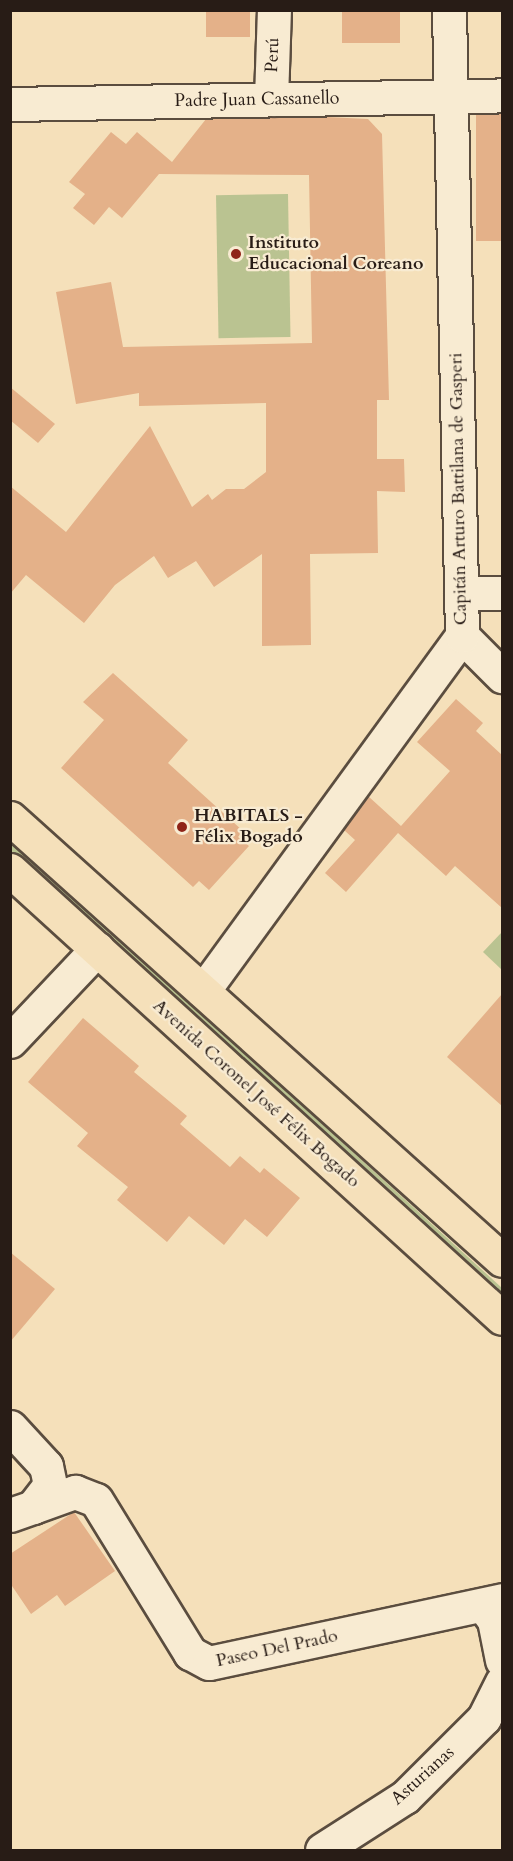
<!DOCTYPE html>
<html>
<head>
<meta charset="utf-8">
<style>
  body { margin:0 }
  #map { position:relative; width:513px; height:1861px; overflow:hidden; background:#f5e0ba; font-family:Cardo,serif }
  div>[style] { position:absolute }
  .green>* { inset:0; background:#bac391; transform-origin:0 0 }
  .building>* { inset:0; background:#e4b189; transform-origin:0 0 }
  .roads { filter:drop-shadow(2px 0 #5b4d3f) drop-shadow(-2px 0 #5b4d3f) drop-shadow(0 2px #5b4d3f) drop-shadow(0 -2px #5b4d3f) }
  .minor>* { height:33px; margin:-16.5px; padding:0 16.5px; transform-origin:16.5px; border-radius:16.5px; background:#f8ebd2 }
  .major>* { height:33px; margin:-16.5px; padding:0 16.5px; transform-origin:16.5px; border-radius:16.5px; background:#f5e0ba }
  .dots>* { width:16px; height:16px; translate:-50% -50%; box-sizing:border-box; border:3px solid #f8ebd2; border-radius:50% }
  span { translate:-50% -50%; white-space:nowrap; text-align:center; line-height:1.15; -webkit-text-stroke:4.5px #f8ebd2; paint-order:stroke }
  .street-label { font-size:18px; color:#281c16 }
  .poi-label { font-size:18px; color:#281c16; font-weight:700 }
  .left { translate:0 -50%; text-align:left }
  .frame { position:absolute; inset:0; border:12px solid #281c16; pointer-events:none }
</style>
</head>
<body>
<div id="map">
  <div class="green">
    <i style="left:288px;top:194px;width:143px;height:72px;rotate:89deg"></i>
    <i style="clip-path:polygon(10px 839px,502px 1288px,502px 1301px,11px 851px)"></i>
    <i style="clip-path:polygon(502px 932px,502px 970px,483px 952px)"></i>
  </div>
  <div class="building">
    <i style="left:206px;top:10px;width:44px;height:27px"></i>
    <i style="left:342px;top:10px;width:58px;height:33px"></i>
    <i style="left:476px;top:114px;width:26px;height:127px"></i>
    <i style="clip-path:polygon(326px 117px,368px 119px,382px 134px,389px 400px,377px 400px,377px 459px,404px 459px,405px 492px,377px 491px,378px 553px,310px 554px,311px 645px,262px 646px,262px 554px,214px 587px,196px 561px,168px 578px,154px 556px,115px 585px,84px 623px,26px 575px,10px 594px,10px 486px,66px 532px,150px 426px,192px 507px,208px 494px,212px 500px,226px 489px,244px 489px,266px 472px,266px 403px,139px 406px,139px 393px,76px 404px,56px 292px,111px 282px,123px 347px,312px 343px,309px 175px,159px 174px,122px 218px,109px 207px,94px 225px,73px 208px,85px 194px,69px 182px,111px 132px,126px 144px,137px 132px,172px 162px,206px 119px)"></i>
    <i style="clip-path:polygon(10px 387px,55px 424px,38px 443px,10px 420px)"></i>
    <i style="clip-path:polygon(113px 673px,188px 740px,168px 763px,243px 831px,238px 837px,249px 846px,209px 890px,199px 881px,193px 887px,61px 768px,104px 720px,83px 702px)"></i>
    <i style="clip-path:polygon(456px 699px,483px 723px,476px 731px,502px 755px,502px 908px,455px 866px,446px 876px,398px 833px,346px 892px,325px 873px,355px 840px,344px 830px,368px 796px,401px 826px,450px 771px,417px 742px)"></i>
    <i style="clip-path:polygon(502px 994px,502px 1106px,447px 1057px)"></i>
    <i style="clip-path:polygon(83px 1018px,139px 1066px,134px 1072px,187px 1116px,180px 1124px,230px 1167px,240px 1156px,260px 1173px,264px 1168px,300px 1198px,267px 1237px,245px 1219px,224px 1245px,189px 1216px,167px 1242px,117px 1200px,128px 1187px,77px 1146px,88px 1133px,28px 1082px)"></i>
    <i style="clip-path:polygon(10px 1252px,55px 1289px,10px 1342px)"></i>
    <i style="clip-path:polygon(74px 1512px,115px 1571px,65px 1606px,57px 1595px,31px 1614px,10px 1583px,10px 1554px)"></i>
  </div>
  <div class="roads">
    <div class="minor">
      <i style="left:271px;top:99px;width:89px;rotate:-88.1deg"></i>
      <i style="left:10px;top:104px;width:492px;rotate:-1deg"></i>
      <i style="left:461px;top:593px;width:41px"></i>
      <i style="left:462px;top:636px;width:57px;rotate:45deg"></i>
      <i style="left:203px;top:991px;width:439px;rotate:-53.9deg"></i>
      <i style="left:462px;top:636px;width:626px;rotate:-91.19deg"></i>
      <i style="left:10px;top:1041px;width:127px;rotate:-46.6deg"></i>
      <i style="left:10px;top:1427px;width:53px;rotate:47.3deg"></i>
      <i style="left:46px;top:1466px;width:19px;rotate:78deg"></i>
      <i style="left:50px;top:1485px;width:28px;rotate:128deg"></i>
      <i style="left:33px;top:1507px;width:24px;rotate:161deg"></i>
      <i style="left:33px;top:1507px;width:45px;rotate:-19.7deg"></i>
      <i style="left:75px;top:1492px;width:22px;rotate:21deg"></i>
      <i style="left:96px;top:1500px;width:180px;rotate:58.4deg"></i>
      <i style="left:190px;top:1653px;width:21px;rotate:28deg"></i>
      <i style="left:209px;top:1663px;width:300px;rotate:-12.1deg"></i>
      <i style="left:483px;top:1605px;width:19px;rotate:54deg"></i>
      <i style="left:494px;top:1620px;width:41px;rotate:78.7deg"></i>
      <i style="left:322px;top:1850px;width:98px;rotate:-32.6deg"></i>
      <i style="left:405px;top:1797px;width:112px;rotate:-45deg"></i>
      <i style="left:484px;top:1718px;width:40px;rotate:-63.4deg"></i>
    </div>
    <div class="major">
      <i style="left:10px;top:818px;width:661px;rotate:41.94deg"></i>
      <i style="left:10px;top:870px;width:665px;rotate:42.32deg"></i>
    </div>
  </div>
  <div class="dots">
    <i style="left:236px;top:254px;background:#8f2418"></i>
    <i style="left:182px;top:827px;background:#8f2418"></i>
  </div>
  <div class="street-label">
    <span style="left:273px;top:55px;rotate:-88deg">Perú</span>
    <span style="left:257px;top:100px;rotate:-1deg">Padre Juan Cassanello</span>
    <span style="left:459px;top:489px;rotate:-91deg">Capitán Arturo Battilana de Gasperi</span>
    <span style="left:256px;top:1094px;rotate:42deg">Avenida Coronel José Félix Bogado</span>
    <span style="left:277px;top:1649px;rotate:-12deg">Paseo Del Prado</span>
    <span style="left:423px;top:1776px;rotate:-42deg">Asturianas</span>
  </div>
  <div class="poi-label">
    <span class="left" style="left:248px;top:254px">Instituto<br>Educacional Coreano</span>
    <span class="left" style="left:194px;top:827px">HABITALS -<br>Félix Bogado</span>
  </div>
  <div class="frame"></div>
</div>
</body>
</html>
